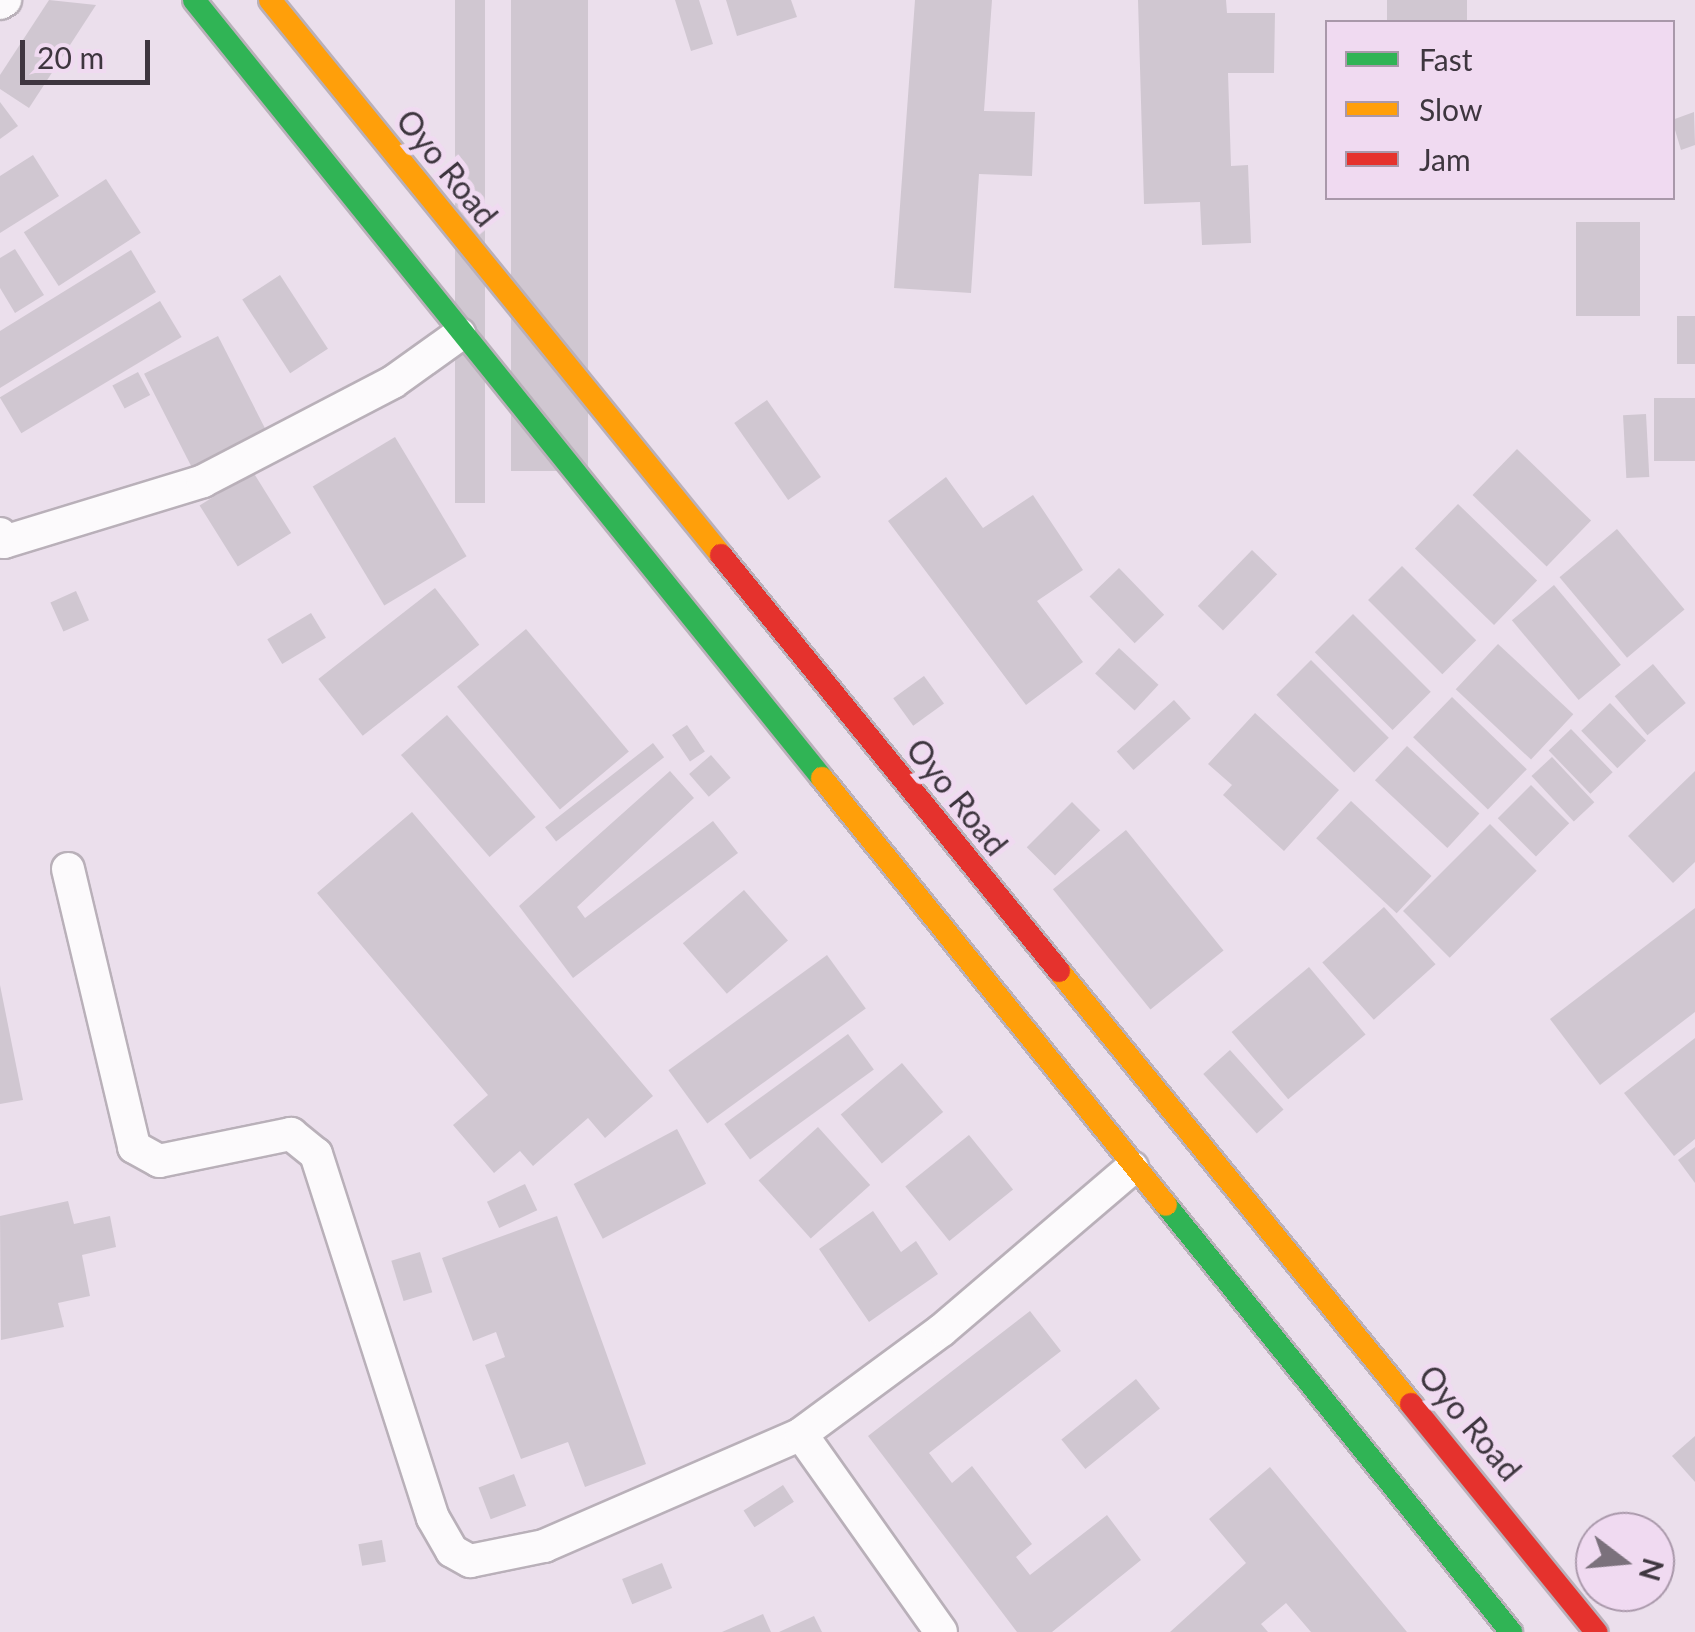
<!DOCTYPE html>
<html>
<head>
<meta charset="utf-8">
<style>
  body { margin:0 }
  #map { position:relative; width:1695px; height:1632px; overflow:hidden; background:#ebdfec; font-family:Lato,sans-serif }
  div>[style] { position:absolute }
  .building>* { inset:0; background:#d0c7d1; transform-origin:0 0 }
  .roads { filter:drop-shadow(2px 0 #b9b0b9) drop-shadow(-2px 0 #b9b0b9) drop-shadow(0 2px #b9b0b9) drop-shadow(0 -2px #b9b0b9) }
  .street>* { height:32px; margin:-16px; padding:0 16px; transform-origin:16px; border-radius:16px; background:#fcfafc }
  .fast>* { height:22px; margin:-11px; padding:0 11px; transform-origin:11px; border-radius:11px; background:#30b455 }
  .slow>* { height:22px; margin:-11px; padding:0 11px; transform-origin:11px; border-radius:11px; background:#ff9f0a }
  .jam>* { height:22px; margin:-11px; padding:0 11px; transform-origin:11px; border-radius:11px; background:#e5322d }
  span { translate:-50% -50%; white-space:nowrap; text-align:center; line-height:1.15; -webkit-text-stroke:10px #f0daf1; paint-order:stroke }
  .street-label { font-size:32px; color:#3e363f }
  .legend { position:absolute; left:1325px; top:20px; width:350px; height:180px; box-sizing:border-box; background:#f0daf1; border:2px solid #a998aa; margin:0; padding:12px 18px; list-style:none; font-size:30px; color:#3e363f }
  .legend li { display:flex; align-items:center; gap:20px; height:50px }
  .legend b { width:50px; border:2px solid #a998aa }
  .north { position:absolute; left:1575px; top:1512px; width:100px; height:100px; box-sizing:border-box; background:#f0daf1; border:2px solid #a998aa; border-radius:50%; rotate:106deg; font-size:28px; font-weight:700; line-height:40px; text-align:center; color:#3e363f }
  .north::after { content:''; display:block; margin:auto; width:35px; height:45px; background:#7b717c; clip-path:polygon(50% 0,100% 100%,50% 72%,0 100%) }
  .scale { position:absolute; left:20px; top:40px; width:130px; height:45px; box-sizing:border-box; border:5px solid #3e363f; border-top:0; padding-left:12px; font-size:30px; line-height:35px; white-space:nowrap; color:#3e363f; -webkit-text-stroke:8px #f0daf1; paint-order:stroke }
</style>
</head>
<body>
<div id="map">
  <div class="building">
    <i style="clip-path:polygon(49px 0,96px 5px,29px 108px,0 89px,0 75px)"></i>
    <i style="left:455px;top:0;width:30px;height:503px"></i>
    <i style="left:511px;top:0;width:77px;height:471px"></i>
    <i style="clip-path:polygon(675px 0,699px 0,713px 44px,691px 51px)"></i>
    <i style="clip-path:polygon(726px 0,791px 0,797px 17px,737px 36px)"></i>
    <i style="clip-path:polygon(915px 0,992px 0,984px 111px,1035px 112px,1032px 176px,979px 174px,971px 293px,894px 288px)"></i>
    <i style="clip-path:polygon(1138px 0,1226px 0,1227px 13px,1275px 13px,1274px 73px,1228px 73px,1231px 166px,1248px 165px,1251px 243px,1202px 245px,1200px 202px,1144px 204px)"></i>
    <i style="left:1387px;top:0;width:80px;height:22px"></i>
    <i style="clip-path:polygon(0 102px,18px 126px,0 139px)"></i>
    <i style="clip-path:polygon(1694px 112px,1695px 145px,1681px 150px,1672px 120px)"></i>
    <i style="clip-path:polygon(33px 155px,59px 196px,0 233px,0 176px)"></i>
    <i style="left:106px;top:179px;width:64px;height:98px;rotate:57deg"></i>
    <i style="left:1576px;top:222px;width:64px;height:94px"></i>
    <i style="clip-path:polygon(15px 249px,44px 295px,15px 313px,0 288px,0 258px)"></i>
    <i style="clip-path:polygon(131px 250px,156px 292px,0 388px,0 331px)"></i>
    <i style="left:280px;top:275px;width:88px;height:45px;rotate:57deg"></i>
    <i style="left:160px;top:301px;width:42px;height:187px;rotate:59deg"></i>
    <i style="left:1677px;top:316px;width:18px;height:48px"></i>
    <i style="left:218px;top:336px;width:111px;height:83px;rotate:63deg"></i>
    <i style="left:138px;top:372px;width:26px;height:29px;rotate:62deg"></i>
    <i style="left:1654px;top:398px;width:41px;height:63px"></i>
    <i style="left:767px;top:400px;width:94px;height:40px;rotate:55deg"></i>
    <i style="left:1646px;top:414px;width:63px;height:23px;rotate:87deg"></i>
    <i style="left:395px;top:437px;width:139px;height:96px;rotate:59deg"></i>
    <i style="left:1517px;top:449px;width:103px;height:64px;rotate:44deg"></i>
    <i style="left:253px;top:472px;width:72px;height:63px;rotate:58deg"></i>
    <i style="clip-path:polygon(946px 477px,983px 528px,1033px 495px,1083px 570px,1037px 601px,1083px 662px,1026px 705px,888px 521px)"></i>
    <i style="left:1458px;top:504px;width:110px;height:62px;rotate:44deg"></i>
    <i style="left:1617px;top:529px;width:105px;height:75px;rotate:50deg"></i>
    <i style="left:1252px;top:550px;width:35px;height:78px;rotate:44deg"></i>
    <i style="left:1402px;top:566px;width:105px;height:48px;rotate:45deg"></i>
    <i style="left:1119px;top:568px;width:65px;height:41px;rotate:46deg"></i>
    <i style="left:1554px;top:585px;width:104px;height:55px;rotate:50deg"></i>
    <i style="left:435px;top:588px;width:72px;height:148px;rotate:52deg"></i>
    <i style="left:76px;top:591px;width:32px;height:28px;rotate:66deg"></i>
    <i style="left:311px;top:613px;width:29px;height:51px;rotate:59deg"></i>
    <i style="left:1353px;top:614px;width:110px;height:54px;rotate:45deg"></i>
    <i style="left:526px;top:629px;width:160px;height:90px;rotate:50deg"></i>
    <i style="left:1498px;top:644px;width:103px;height:62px;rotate:43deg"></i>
    <i style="left:1119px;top:648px;width:54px;height:35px;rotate:43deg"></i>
    <i style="left:1311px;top:660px;width:110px;height:49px;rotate:45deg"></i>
    <i style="left:1653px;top:664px;width:51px;height:50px;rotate:50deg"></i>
    <i style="left:924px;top:676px;width:34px;height:38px;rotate:54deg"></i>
    <i style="left:1452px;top:697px;width:104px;height:56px;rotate:44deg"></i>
    <i style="left:1174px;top:700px;width:25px;height:77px;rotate:48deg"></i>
    <i style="left:1610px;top:703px;width:52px;height:40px;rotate:46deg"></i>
    <i style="clip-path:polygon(1255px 713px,1339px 790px,1284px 851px,1223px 795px,1232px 785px,1208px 764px)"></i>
    <i style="left:447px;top:715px;width:135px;height:61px;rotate:49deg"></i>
    <i style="left:687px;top:725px;width:32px;height:18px;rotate:56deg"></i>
    <i style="left:1571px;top:729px;width:60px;height:31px;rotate:46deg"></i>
    <i style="left:653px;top:743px;width:18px;height:137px;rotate:52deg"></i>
    <i style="left:1407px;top:746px;width:99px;height:47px;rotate:43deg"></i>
    <i style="left:711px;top:755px;width:30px;height:29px;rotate:49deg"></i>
    <i style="left:1552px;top:757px;width:62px;height:28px;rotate:47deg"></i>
    <i style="clip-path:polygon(670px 771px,694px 798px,577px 907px,585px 918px,713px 821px,738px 853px,573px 978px,519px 906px)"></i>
    <i style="clip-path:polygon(1695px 771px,1695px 862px,1673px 883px,1628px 836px)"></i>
    <i style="left:1531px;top:785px;width:54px;height:47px;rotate:45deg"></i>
    <i style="left:1351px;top:801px;width:110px;height:51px;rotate:43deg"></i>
    <i style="left:1072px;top:802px;width:40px;height:64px;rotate:45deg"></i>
    <i style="clip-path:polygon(412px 812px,653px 1096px,605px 1138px,588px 1118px,533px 1166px,520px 1151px,494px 1173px,453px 1125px,488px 1095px,317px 893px)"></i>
    <i style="left:1490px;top:824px;width:66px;height:123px;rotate:45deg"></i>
    <i style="left:1126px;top:830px;width:155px;height:94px;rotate:51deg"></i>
    <i style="left:744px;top:890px;width:67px;height:81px;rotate:49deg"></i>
    <i style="left:1384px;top:907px;width:77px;height:83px;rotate:48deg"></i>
    <i style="clip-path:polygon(1695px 908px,1695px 1012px,1600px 1085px,1550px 1019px)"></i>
    <i style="left:827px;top:955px;width:66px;height:196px;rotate:54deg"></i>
    <i style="left:1309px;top:967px;width:88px;height:101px;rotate:50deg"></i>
    <i style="clip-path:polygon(0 985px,23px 1100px,0 1104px)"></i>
    <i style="left:848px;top:1034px;width:44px;height:153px;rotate:54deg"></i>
    <i style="clip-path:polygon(1695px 1038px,1695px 1139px,1674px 1156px,1624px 1093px)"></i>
    <i style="left:1230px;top:1050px;width:80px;height:36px;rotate:48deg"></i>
    <i style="left:902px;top:1063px;width:64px;height:80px;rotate:50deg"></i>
    <i style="left:818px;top:1127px;width:78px;height:80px;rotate:48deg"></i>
    <i style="left:677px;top:1129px;width:62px;height:117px;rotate:62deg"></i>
    <i style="left:969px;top:1135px;width:70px;height:82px;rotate:51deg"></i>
    <i style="clip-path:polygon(1695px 1147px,1695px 1183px,1678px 1160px)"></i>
    <i style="left:525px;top:1184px;width:29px;height:42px;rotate:65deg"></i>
    <i style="clip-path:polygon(68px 1201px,74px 1224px,110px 1216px,116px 1247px,82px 1255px,90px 1296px,58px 1303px,64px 1327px,1px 1340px,0 1216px)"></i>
    <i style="clip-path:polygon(873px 1211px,901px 1252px,916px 1241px,938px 1274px,869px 1322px,819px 1249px)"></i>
    <i style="clip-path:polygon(557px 1216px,646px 1464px,585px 1487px,568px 1442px,521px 1459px,485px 1365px,505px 1357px,496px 1332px,473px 1341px,442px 1258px)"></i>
    <i style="left:420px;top:1252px;width:42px;height:30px;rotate:73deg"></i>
    <i style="clip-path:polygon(1030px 1311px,1061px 1351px,929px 1453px,952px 1483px,972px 1466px,1032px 1544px,1016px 1557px,1030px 1575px,1107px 1515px,1141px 1560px,1052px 1632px,1017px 1632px,868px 1436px)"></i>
    <i style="left:1136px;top:1379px;width:38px;height:96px;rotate:51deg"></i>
    <i style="clip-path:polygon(1695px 1436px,1695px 1482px,1672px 1456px)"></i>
    <i style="clip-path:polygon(1270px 1467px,1407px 1632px,1311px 1632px,1286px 1603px,1261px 1624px,1268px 1632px,1170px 1632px,1246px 1563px,1209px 1519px)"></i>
    <i style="left:514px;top:1474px;width:34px;height:38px;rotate:69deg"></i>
    <i style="left:783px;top:1485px;width:20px;height:47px;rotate:57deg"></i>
    <i style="left:382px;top:1540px;width:22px;height:24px;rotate:80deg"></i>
    <i style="left:662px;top:1563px;width:27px;height:43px;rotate:68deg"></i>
    <i style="clip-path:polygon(763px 1614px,771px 1632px,722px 1632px)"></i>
    <i style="clip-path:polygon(814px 1616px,822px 1632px,779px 1632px)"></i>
  </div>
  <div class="roads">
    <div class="street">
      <i style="left:0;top:3px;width:6px;rotate:-31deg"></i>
      <i style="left:0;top:534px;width:9px;rotate:63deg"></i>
      <i style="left:4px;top:542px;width:208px;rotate:-17deg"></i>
      <i style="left:203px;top:481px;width:214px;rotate:-27.5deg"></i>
      <i style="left:393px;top:382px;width:82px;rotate:-35.6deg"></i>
      <i style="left:68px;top:869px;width:286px;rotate:76.6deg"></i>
      <i style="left:134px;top:1147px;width:29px;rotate:29deg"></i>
      <i style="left:159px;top:1161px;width:135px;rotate:-11.6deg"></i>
      <i style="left:291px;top:1134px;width:32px;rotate:39deg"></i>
      <i style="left:316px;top:1154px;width:382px;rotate:72.2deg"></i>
      <i style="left:433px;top:1518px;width:38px;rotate:60deg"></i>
      <i style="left:452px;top:1551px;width:21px;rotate:29deg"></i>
      <i style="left:470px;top:1561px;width:76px;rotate:-11.5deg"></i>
      <i style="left:544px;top:1546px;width:280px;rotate:-23.5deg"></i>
      <i style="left:801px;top:1434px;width:175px;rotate:-36.4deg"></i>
      <i style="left:942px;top:1330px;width:250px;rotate:-40.5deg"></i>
      <i style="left:801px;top:1434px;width:242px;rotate:54.7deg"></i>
    </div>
    <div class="fast">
      <i style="left:194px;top:0;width:1000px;rotate:51.09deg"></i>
      <i style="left:1166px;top:1205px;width:549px;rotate:51.06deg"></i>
    </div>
    <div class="slow">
      <i style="left:270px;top:0;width:715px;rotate:50.9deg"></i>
      <i style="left:822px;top:778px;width:548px;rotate:51.14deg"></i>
      <i style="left:1059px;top:971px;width:558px;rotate:50.89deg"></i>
    </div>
    <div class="jam">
      <i style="left:721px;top:555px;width:536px;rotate:50.91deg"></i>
      <i style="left:1411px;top:1404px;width:294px;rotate:50.9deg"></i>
    </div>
  </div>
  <div class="street-label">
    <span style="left:447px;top:168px;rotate:51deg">Oyo Road</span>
    <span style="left:957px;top:797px;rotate:51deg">Oyo Road</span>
    <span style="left:1470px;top:1423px;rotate:50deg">Oyo Road</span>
  </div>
  <ul class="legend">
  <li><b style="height:12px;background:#30b455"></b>Fast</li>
  <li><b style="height:12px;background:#ff9f0a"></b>Slow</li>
  <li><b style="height:12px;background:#e5322d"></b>Jam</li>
  </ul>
  <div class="north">N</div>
  <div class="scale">20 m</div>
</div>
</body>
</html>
